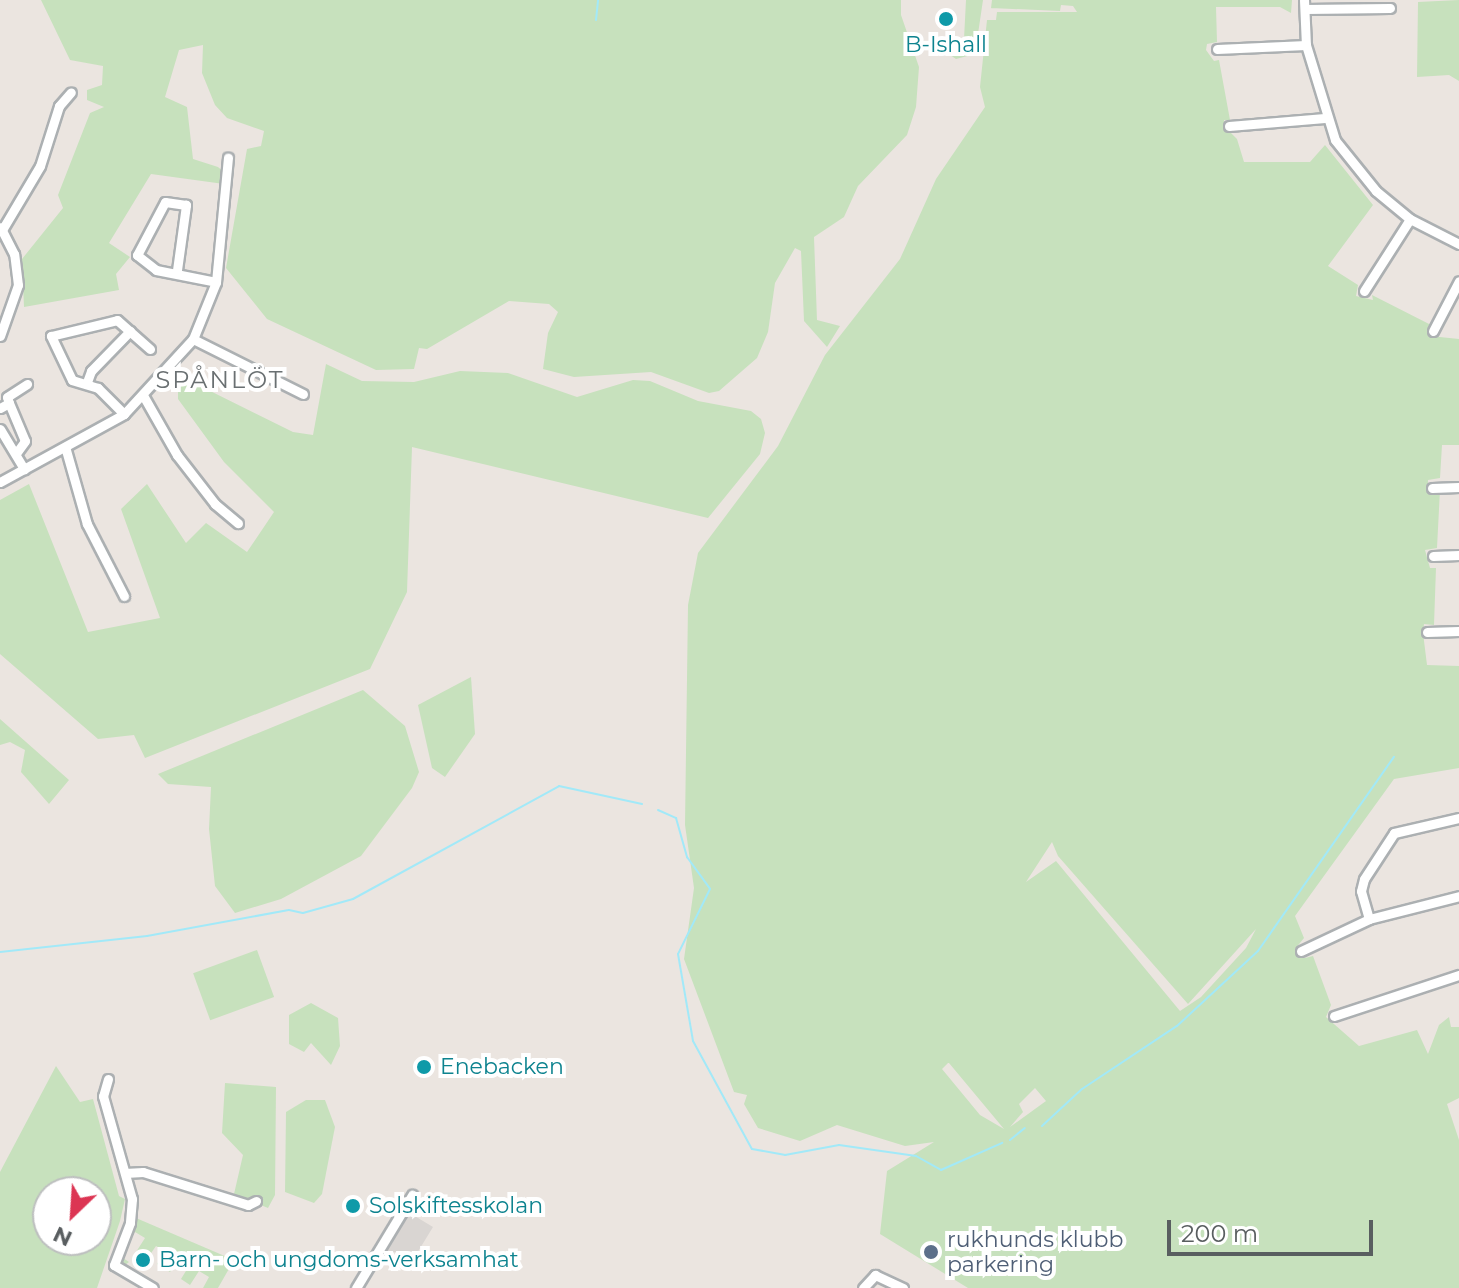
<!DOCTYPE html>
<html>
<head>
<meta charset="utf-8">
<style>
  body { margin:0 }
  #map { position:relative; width:1459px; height:1288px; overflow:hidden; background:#ebe5e0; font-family:Montserrat,sans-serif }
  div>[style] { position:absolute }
  .industrial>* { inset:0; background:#d9d5d2 }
  .green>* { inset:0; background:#c7e1bd; transform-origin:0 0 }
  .stream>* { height:2px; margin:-1px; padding:0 1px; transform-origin:1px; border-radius:1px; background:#a2e9f8 }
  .roads { filter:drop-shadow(2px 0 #acb0b2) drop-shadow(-2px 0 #acb0b2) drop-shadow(0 2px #acb0b2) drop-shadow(0 -2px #acb0b2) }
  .minor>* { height:9px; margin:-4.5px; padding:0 4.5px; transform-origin:4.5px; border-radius:4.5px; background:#fff }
  .dots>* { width:22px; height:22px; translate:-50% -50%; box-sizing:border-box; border:4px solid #fff; border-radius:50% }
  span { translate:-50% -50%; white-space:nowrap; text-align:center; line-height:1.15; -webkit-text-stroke:8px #fff; paint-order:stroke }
  .culture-label { font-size:22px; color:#0d838f }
  .left { translate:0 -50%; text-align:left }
  .service-label { font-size:22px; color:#4e5e75 }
  .neighbourhood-label { font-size:24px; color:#6a7072; letter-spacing:2px }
  .north { position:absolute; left:32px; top:1176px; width:80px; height:80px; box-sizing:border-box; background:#fff; border:2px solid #bdbfbf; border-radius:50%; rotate:205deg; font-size:22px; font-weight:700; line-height:32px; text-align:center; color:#595e60 }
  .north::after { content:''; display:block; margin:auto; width:28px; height:36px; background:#dc3553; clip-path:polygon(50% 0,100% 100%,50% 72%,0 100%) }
  .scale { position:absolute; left:1167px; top:1220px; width:206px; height:36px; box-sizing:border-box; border:4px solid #595e60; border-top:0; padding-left:10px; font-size:24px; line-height:28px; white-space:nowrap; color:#595e60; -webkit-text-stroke:6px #fff; paint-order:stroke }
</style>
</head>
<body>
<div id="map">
  <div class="industrial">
    <i style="clip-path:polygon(413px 1202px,419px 1205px,413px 1215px,433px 1227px,411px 1263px,394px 1252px,390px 1258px,381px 1252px)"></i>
  </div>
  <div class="green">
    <i style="clip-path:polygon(41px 0,901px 0,901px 15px,919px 67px,916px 107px,907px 135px,858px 186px,844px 217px,814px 237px,817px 320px,840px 326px,827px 347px,804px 321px,801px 251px,795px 248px,775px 283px,768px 332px,757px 358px,719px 391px,709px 393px,651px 372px,574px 377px,543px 369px,548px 333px,558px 312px,549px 304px,509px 301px,427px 349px,419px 348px,414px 369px,376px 370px,267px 319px,226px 268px,247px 149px,261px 146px,264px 131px,227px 118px,215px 105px,202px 73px,203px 45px,179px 50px,165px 97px,187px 107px,193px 159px,218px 167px,225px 173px,224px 184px,151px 174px,109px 243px,130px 257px,116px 274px,119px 290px,24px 307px,22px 259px,63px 208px,58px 195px,90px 113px,104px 107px,87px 100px,87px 90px,102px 85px,103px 66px,70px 60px)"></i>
    <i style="clip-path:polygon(966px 0,983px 0,975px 54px,956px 59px,943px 50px,939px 39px,964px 39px)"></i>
    <i style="clip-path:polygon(evenodd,992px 0,1292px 0,1291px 13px,1280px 7px,1216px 7px,1217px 42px,1207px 44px,1206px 50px,1214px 61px,1219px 60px,1230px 120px,1224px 120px,1225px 127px,1237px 139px,1244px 162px,1310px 162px,1325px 145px,1373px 205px,1328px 266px,1358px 285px,1356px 296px,1373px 300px,1372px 295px,1433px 326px,1430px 336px,1459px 339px,1459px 445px,1442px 445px,1440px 478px,1428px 480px,1428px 488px,1440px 490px,1437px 548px,1425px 550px,1430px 568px,1436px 568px,1434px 625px,1424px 624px,1423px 633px,1427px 665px,1459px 666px,1459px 768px,1394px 779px,1295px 916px,1304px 938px,1295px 949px,1305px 958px,1313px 956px,1331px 1005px,1326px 1017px,1359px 1046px,1417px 1030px,1428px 1054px,1439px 1025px,1449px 1017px,1451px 1027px,1459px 1027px,1459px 1098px,1447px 1104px,1459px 1140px,1459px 1288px,968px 1288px,880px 1234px,887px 1171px,934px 1142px,905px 1146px,837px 1125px,800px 1141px,758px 1128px,744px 1104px,747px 1095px,734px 1092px,684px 959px,694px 888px,685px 825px,688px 605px,698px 553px,778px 446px,825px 355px,900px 259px,936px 179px,985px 107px,980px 87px,987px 20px,996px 20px,997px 12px,1077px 12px,1073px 6px,1061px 5px,1060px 11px,991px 8px,992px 0,1052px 842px,1058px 856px,1188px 1004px,1256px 929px,1246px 948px,1201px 997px,1180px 1011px,1056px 861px,1026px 882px,1052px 842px,992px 0,948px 1063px,949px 1063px,1004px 1129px,980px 1115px,942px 1069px,948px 1063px,992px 0,1035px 1088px,1046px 1101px,1010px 1127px,1023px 1112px,1019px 1104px,1035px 1088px)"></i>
    <i style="clip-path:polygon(1459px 0,1459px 81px,1449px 75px,1417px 77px,1418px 2px)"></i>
    <i style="clip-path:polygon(326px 364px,362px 381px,414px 382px,460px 371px,508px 373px,577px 397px,633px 380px,650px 381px,698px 401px,751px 411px,761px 419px,765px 433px,760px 454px,708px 518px,412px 447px,407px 592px,370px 669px,145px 758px,134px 735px,98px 739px,0 654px,0 500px,29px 484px,88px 632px,160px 618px,121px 509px,147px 484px,186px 543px,206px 523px,247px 552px,274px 512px,224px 462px,178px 399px,178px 375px,293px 432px,313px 435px)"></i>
    <i style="clip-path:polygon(471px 677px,475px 734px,445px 777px,432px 768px,418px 705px)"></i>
    <i style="clip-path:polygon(363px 690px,405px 726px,419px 772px,412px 788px,361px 856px,281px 899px,235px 913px,215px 886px,209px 829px,211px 787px,168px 784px,158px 774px)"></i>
    <i style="clip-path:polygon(0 719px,69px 780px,49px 804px,21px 772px,25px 750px,10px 742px,0 745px)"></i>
    <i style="left:257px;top:950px;width:50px;height:68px;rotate:70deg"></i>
    <i style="clip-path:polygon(311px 1003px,338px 1018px,340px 1046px,331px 1065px,311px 1043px,304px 1052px,289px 1044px,289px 1015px)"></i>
    <i style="clip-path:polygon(evenodd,56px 1066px,80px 1102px,93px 1099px,119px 1196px,125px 1199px,120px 1221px,97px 1288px,0 1288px,0 1172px,56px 1066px,96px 1192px,96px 1240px,48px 1240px,48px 1192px,96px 1192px)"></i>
    <i style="clip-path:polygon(225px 1083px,276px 1087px,275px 1195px,268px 1208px,234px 1194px,243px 1155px,222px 1133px)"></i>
    <i style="clip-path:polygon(306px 1100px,325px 1100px,335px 1127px,322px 1194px,314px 1203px,285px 1192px,286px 1112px)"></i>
    <i style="clip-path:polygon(136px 1218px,234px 1260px,218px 1288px,203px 1288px,209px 1277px,199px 1271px,190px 1285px,181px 1279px,189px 1266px,179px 1259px,170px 1272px,157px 1264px,165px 1251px,156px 1246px,147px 1259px,136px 1252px,145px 1238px,135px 1232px,120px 1256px,129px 1262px,125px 1265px,119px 1259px,131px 1227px)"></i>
  </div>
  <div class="stream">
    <i style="left:596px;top:20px;width:20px;rotate:-84deg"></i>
    <i style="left:658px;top:810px;width:20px;rotate:24deg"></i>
    <i style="left:676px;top:818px;width:41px;rotate:74.2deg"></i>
    <i style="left:687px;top:857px;width:39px;rotate:54deg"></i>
    <i style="left:710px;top:889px;width:72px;rotate:116.2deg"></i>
    <i style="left:678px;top:954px;width:88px;rotate:80.2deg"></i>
    <i style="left:693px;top:1041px;width:123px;rotate:61.4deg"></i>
    <i style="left:752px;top:1149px;width:34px;rotate:10deg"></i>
    <i style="left:785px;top:1155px;width:55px;rotate:-10.5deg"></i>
    <i style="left:839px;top:1145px;width:78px;rotate:8.1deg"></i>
    <i style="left:916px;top:1156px;width:29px;rotate:29deg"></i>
    <i style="left:941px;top:1170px;width:67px;rotate:-23.9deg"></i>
    <i style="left:0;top:952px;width:148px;rotate:-6.2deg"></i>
    <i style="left:147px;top:936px;width:144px;rotate:-10.4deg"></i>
    <i style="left:289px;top:910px;width:14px;rotate:12deg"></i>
    <i style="left:303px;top:913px;width:52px;rotate:-15.6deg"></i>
    <i style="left:353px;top:899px;width:235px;rotate:-28.7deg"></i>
    <i style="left:559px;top:786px;width:85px;rotate:12.2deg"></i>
    <i style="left:1042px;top:1126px;width:54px;rotate:-42.8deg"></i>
    <i style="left:1082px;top:1089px;width:114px;rotate:-33.6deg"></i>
    <i style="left:1177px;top:1026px;width:110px;rotate:-42.8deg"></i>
    <i style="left:1258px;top:951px;width:237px;rotate:-55deg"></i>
    <i style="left:1010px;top:1140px;width:19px;rotate:-39deg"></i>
  </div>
  <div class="roads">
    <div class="minor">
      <i style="left:1304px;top:0;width:45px;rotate:87.5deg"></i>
      <i style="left:1306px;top:45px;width:99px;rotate:73deg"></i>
      <i style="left:1335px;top:140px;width:65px;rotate:51.2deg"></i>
      <i style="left:1376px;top:191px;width:44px;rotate:39.5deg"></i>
      <i style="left:1410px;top:219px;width:55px;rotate:27deg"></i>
      <i style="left:1305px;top:9px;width:85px;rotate:-0.7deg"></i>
      <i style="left:1217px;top:49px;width:89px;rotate:-2.6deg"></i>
      <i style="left:1229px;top:126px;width:96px;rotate:-4.8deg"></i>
      <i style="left:2px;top:230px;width:74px;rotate:-59.3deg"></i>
      <i style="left:40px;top:166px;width:63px;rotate:-72.4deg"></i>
      <i style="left:59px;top:106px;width:18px;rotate:-49deg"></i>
      <i style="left:177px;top:270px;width:66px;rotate:-82.1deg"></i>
      <i style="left:186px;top:205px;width:21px;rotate:-172deg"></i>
      <i style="left:165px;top:202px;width:60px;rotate:117.8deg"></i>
      <i style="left:137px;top:255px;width:24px;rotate:38deg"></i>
      <i style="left:156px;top:270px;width:61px;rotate:11.3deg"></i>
      <i style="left:1364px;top:291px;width:85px;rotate:-57.4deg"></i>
      <i style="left:1433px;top:331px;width:56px;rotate:-62.5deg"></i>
      <i style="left:0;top:336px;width:54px;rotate:-70.6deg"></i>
      <i style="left:18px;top:285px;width:31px;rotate:-97deg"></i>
      <i style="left:14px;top:254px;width:30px;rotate:-117deg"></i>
      <i style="left:193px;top:339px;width:123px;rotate:26.6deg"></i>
      <i style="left:87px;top:382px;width:12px;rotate:-70deg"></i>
      <i style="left:91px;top:371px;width:56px;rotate:-45.7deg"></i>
      <i style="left:144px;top:397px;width:67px;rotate:60.4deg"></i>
      <i style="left:177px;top:455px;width:62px;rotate:52.2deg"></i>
      <i style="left:215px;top:504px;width:30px;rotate:40deg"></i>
      <i style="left:9px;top:403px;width:6px;rotate:-108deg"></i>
      <i style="left:7px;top:397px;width:24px;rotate:-33deg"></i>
      <i style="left:0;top:408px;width:10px;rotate:-29deg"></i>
      <i style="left:9px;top:403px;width:41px;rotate:67.2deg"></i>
      <i style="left:25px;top:441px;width:14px;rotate:126deg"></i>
      <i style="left:124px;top:414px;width:37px;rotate:-135deg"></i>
      <i style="left:98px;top:388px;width:27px;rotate:-163deg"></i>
      <i style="left:72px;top:380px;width:49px;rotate:-115.5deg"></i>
      <i style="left:51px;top:336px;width:68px;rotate:-13.6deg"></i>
      <i style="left:117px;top:320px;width:44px;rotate:41.3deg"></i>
      <i style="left:0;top:429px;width:47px;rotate:59deg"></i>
      <i style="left:66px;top:450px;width:77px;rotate:74.2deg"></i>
      <i style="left:87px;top:524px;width:81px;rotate:62.8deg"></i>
      <i style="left:0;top:482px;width:141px;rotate:-28.7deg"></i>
      <i style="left:124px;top:414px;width:102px;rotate:-47.4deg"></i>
      <i style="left:193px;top:339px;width:61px;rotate:-68deg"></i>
      <i style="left:216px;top:282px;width:125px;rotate:-84.5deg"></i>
      <i style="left:1432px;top:488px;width:27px;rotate:-2deg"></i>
      <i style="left:1433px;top:556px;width:26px;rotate:-2deg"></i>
      <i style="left:1427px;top:632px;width:32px;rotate:-2deg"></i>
      <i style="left:1369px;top:919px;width:29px;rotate:-106deg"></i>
      <i style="left:1361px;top:891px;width:12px;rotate:-76deg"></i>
      <i style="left:1364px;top:879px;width:55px;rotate:-56.9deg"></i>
      <i style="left:1394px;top:833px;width:67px;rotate:-13deg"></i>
      <i style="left:1301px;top:951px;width:75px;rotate:-25.2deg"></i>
      <i style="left:1369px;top:919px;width:93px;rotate:-14.3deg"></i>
      <i style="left:1334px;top:1016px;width:132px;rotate:-18.2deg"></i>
      <i style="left:108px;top:1079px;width:18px;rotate:106deg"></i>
      <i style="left:103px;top:1096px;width:107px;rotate:74.3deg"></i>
      <i style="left:132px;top:1199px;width:24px;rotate:95deg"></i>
      <i style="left:130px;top:1223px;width:45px;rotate:110.9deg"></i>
      <i style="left:114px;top:1265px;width:45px;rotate:30.5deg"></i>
      <i style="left:125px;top:1173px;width:18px;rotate:-3deg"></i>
      <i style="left:143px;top:1172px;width:110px;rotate:17.4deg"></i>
      <i style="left:248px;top:1205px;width:9px;rotate:-27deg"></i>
      <i style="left:356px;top:1288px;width:109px;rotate:-58.9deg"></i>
      <i style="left:863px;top:1288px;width:18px;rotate:-47deg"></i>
      <i style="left:875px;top:1275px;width:31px;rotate:25deg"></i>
    </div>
  </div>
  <div class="dots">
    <i style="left:946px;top:19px;background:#0f9aa8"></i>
    <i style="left:424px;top:1067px;background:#0f9aa8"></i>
    <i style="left:353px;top:1206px;background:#0f9aa8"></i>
    <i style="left:931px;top:1252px;background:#5c6f8a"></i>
    <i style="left:143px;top:1260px;background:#0f9aa8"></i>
  </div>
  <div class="culture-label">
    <span style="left:946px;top:45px">B-Ishall</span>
    <span class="left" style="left:440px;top:1067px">Enebacken</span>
    <span class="left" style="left:369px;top:1206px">Solskiftesskolan</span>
    <span class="left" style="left:159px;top:1260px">Barn- och ungdoms-verksamhat</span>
  </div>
  <div class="service-label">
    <span class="left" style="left:947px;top:1252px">rukhunds klubb<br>parkering</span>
  </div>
  <div class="neighbourhood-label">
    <span style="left:220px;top:380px">SPÅNLÖT</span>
  </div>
  <div class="north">N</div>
  <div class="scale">200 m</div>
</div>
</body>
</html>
